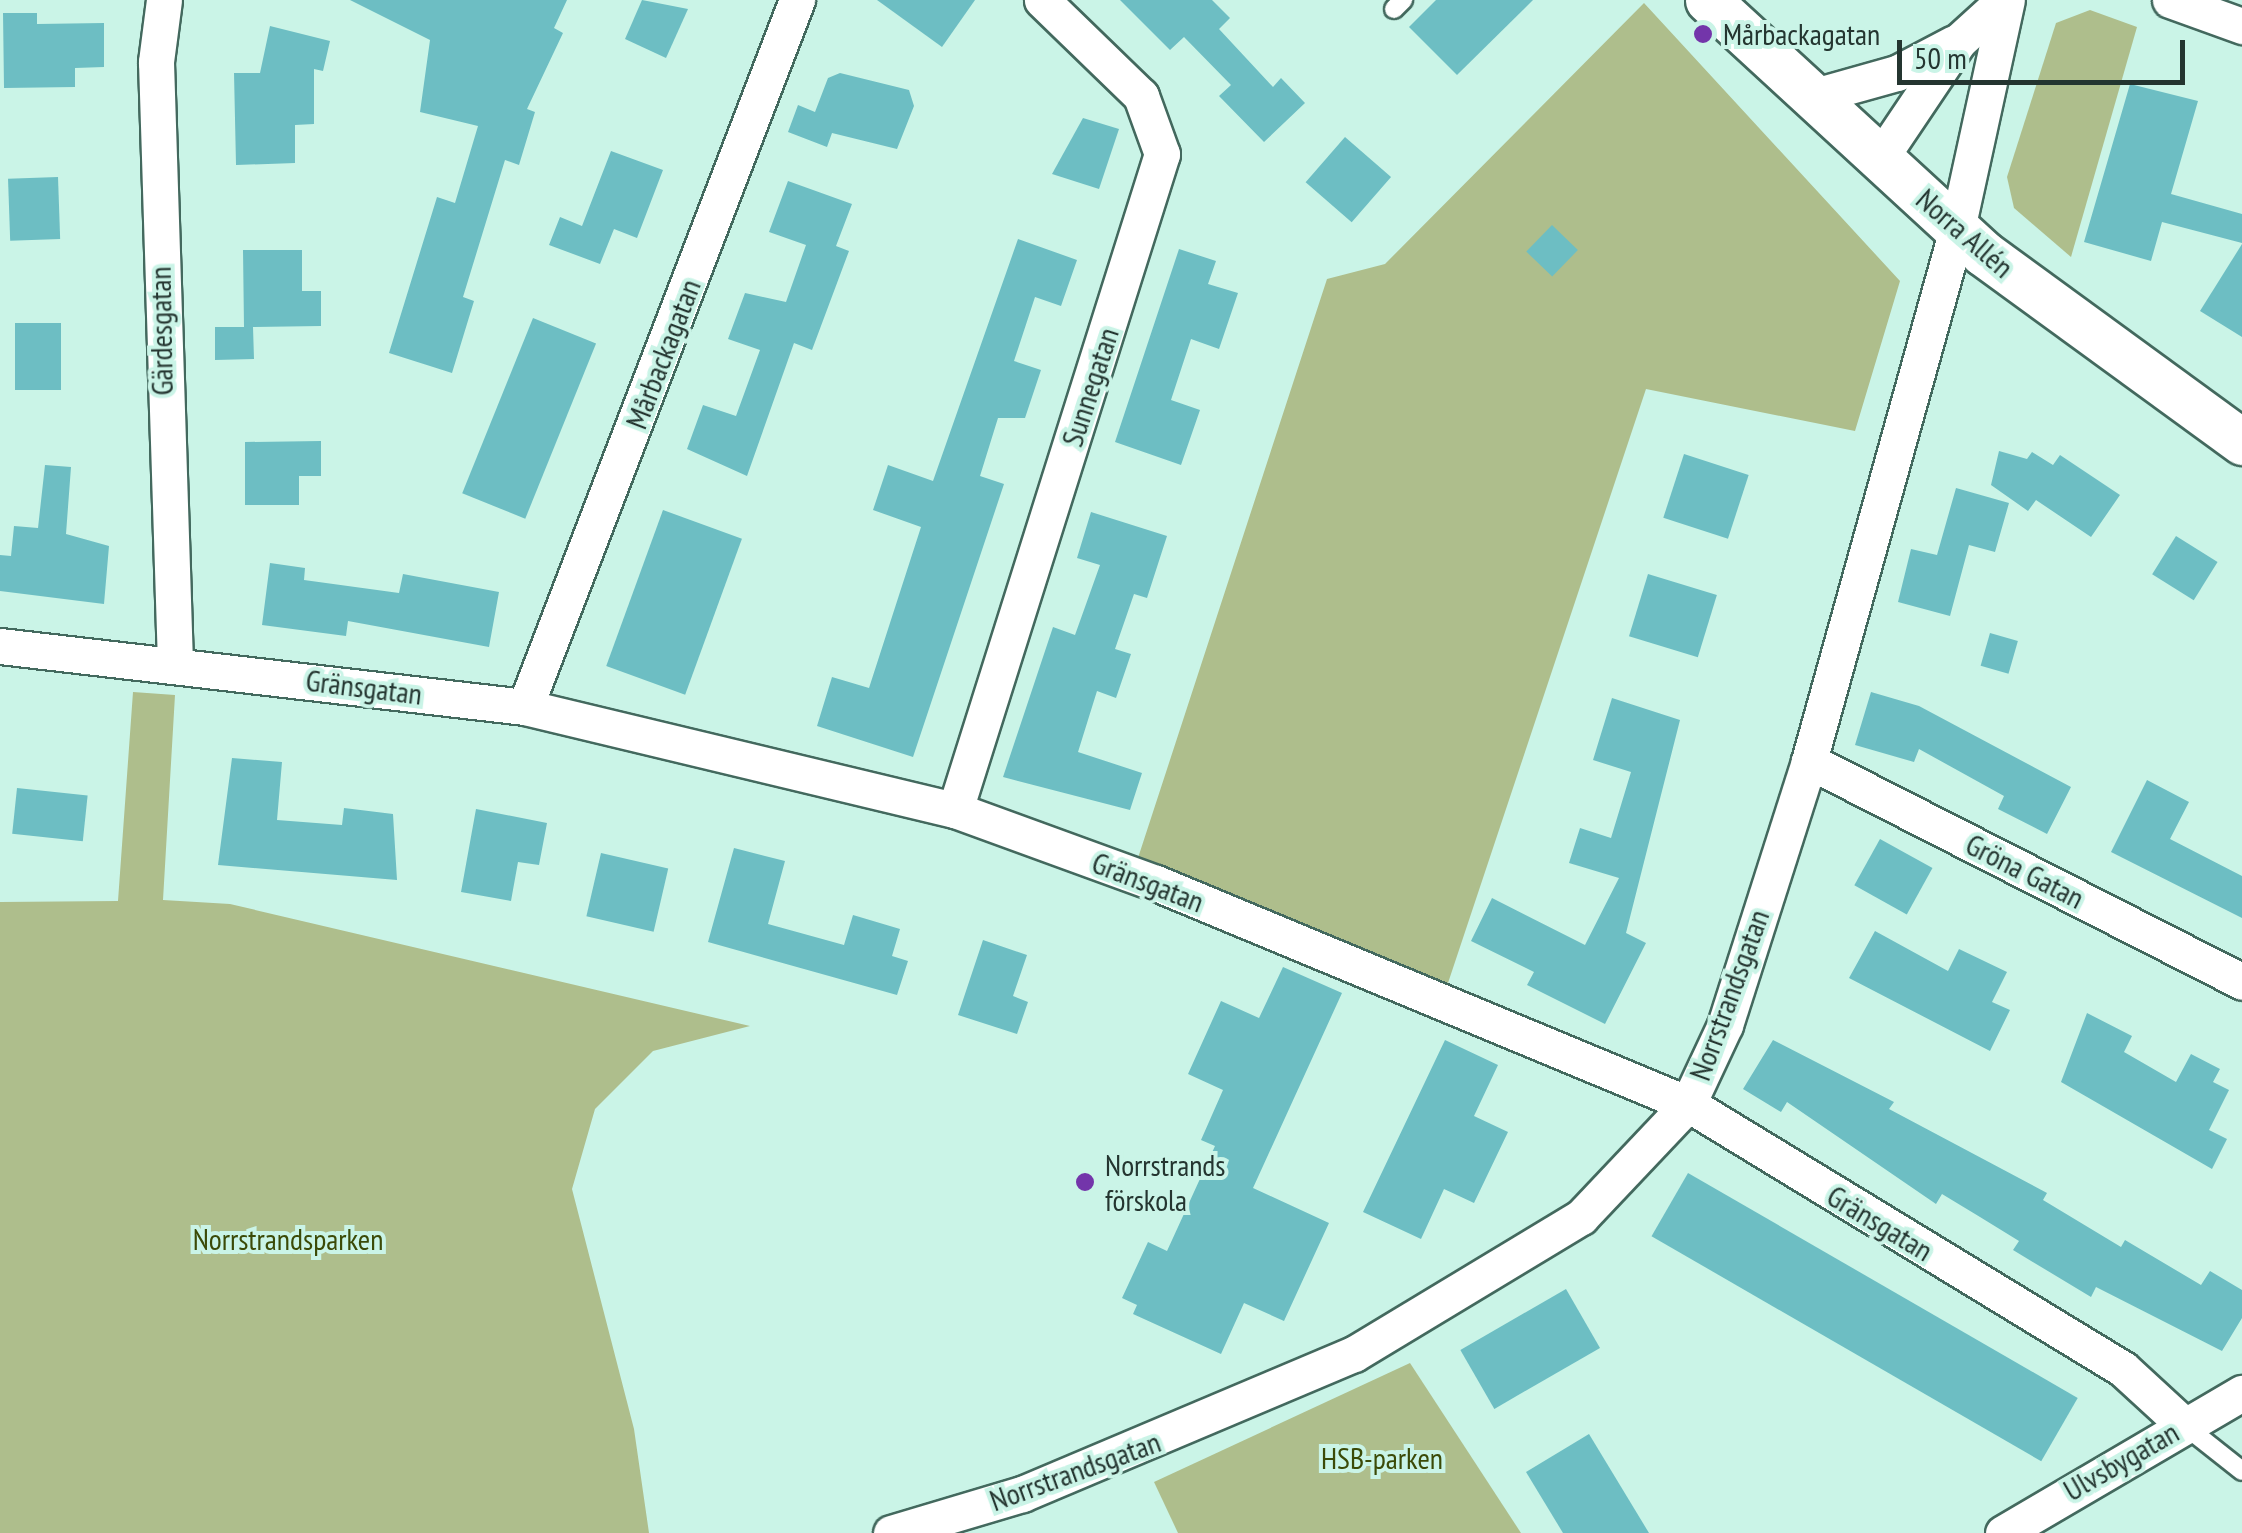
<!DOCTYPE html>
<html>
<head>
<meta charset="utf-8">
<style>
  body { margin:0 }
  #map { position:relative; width:2242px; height:1533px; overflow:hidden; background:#caf4e7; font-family:"PT Sans Narrow",sans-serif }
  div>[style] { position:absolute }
  .green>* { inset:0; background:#aebe8c }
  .building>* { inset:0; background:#6dbec3; transform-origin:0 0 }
  .roads { filter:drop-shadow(2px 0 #43695e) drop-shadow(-2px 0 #43695e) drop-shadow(0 2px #43695e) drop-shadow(0 -2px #43695e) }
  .service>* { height:18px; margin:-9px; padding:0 9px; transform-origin:9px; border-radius:9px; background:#fff }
  .minor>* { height:35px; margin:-17.5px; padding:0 17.5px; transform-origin:17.5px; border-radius:17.5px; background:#fff }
  .tertiary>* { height:45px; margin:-22.5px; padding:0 22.5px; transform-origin:22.5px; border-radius:22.5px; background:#fff }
  .dots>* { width:28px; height:28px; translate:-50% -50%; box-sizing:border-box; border:5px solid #caf4e7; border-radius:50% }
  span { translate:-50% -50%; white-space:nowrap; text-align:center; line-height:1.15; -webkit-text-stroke:8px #caf4e7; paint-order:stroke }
  .poi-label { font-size:30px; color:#243530 }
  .left { translate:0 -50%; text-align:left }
  .street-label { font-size:30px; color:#243530 }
  .park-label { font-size:30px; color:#3b4a07 }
  .scale { position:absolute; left:1897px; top:40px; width:288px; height:45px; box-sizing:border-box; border:5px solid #243530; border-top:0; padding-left:12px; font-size:30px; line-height:35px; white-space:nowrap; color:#243530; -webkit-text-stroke:8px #caf4e7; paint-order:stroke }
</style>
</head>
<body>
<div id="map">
  <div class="green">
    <i style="clip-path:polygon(1644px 3px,1900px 281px,1855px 431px,1646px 389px,1448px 983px,1137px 861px,1327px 279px,1385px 264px)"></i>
    <i style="clip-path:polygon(2090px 10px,2137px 27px,2071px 257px,2014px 208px,2007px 177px,2056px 23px)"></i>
    <i style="clip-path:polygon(133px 692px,175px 695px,163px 900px,230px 904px,750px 1026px,653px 1051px,595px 1109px,572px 1189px,634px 1429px,649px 1533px,0 1533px,0 902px,118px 901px)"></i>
    <i style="clip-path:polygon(1410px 1363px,1521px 1533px,1178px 1533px,1154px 1482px)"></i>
  </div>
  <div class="building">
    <i style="clip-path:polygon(350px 0,567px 0,554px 28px,563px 33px,527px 109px,535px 112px,519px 165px,505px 160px,463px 297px,474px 301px,452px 373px,389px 353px,437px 197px,455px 203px,478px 126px,420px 112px,430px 40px)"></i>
    <i style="clip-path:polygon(642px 0,688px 9px,666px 58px,625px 39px)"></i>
    <i style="clip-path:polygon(877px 0,975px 0,942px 47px)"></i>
    <i style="clip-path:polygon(1120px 0,1212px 0,1230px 18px,1219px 29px,1273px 87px,1281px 78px,1305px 103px,1264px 142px,1219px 96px,1231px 85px,1184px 37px,1170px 50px)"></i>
    <i style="clip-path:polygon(1436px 0,1533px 0,1457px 75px,1409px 27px)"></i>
    <i style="clip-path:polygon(3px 13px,37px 13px,37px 24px,104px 23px,104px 67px,75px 68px,75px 87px,4px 88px)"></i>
    <i style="clip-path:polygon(270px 26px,330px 41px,323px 71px,314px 69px,314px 124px,295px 125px,295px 163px,236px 165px,234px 73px,260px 73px)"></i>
    <i style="clip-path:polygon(840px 73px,909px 90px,914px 106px,897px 149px,832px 133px,827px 147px,788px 132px,798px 105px,815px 112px,828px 78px)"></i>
    <i style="clip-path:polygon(2130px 84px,2198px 101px,2171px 194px,2242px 214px,2242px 243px,2162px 222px,2151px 261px,2084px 242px)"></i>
    <i style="clip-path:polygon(1083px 118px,1119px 129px,1099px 189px,1052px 174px)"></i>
    <i style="left:1345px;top:137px;width:61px;height:60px;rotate:41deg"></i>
    <i style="clip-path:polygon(611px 151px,663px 170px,637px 238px,614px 229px,600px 264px,549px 245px,560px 217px,582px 226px)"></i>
    <i style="left:58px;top:177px;width:62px;height:50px;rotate:88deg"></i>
    <i style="clip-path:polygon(788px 181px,852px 204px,836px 246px,849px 251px,812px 350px,794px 343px,747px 476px,687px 449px,703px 405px,736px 416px,760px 350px,728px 339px,745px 293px,786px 302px,806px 245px,769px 232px)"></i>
    <i style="left:1552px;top:225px;width:36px;height:37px;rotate:44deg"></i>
    <i style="clip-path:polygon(1018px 239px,1077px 260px,1061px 306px,1035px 297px,1014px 361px,1041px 370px,1025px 418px,998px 418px,980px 476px,1004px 484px,913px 757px,817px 726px,832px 677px,869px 688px,921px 527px,873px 510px,888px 465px,933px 481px)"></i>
    <i style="clip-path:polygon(2242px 244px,2242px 337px,2200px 311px)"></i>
    <i style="clip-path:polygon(1179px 249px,1216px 261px,1208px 284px,1238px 293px,1219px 349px,1191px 339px,1171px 400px,1200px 410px,1181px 465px,1115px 442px)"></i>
    <i style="clip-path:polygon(243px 250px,302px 250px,302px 291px,321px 291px,321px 326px,253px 327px,254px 359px,215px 360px,215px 327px,244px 327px)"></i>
    <i style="left:533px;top:318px;width:68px;height:189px;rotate:22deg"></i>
    <i style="left:15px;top:323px;width:46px;height:67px"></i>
    <i style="clip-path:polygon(321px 441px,321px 476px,299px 476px,299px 505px,245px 505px,245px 442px)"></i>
    <i style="clip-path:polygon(1999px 451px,2027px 459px,2032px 452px,2053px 465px,2060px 455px,2120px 495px,2091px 537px,2036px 500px,2028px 511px,1991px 485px)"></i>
    <i style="left:1684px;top:454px;width:68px;height:67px;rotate:18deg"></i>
    <i style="clip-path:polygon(45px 465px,71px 467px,66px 534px,109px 546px,104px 604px,0 591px,0 555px,11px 556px,14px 526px,38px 528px)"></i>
    <i style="clip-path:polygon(1956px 488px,2009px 503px,1995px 552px,1969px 545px,1950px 616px,1898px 602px,1911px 549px,1937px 555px)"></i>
    <i style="left:663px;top:510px;width:84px;height:166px;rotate:20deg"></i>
    <i style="clip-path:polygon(1091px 512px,1167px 536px,1147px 598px,1134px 594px,1115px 649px,1131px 654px,1116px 698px,1097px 691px,1078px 752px,1142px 773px,1130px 810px,1003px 777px,1053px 627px,1075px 635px,1100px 565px,1077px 558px)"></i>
    <i style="left:2176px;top:536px;width:49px;height:45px;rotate:32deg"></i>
    <i style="clip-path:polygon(270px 563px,305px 568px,304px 580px,399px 593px,403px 574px,499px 592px,489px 647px,348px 621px,346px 636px,262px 625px)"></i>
    <i style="left:1648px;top:574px;width:72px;height:65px;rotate:17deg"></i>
    <i style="left:1990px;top:633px;width:29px;height:34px;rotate:16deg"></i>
    <i style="clip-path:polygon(1871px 692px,1919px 706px,2071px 787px,2047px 834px,1998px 809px,2004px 796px,1919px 749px,1914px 762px,1855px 745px)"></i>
    <i style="clip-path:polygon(1612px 698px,1680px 720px,1626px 933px,1646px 943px,1605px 1024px,1527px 985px,1534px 972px,1471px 941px,1492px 898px,1585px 945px,1619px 878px,1569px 863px,1580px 828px,1611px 838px,1631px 772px,1593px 760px)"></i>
    <i style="clip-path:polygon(232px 758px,282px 762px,277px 820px,342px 825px,344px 808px,393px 814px,397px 880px,218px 865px)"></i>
    <i style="clip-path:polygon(2147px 780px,2189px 802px,2170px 839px,2242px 876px,2242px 918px,2111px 852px)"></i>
    <i style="left:17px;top:788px;width:71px;height:46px;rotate:6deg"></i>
    <i style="clip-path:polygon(476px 809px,547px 823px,539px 865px,518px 862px,511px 901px,461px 892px)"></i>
    <i style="left:1880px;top:839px;width:60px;height:53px;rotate:29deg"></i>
    <i style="clip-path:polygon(734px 848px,785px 861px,768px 924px,844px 945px,853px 915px,900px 929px,892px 956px,908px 961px,897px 995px,708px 942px)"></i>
    <i style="left:601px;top:853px;width:69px;height:65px;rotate:13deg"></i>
    <i style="clip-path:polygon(1875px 931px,1948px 971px,1959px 949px,2007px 972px,1992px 1002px,2010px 1010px,1990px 1051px,1849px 978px)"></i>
    <i style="clip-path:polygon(983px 940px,1027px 955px,1013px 996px,1028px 1002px,1017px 1034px,958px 1015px)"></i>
    <i style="clip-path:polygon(1283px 967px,1342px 993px,1253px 1188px,1329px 1223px,1284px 1321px,1244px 1303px,1221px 1354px,1133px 1314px,1137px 1305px,1122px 1298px,1148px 1242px,1167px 1251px,1215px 1146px,1201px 1140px,1223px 1090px,1188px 1074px,1221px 1001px,1259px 1018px)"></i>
    <i style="clip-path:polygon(2087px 1013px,2132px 1036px,2124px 1052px,2176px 1082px,2191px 1054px,2220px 1069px,2213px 1082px,2229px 1090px,2209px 1130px,2227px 1139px,2212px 1169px,2061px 1082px)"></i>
    <i style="clip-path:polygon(1445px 1040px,1498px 1065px,1474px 1116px,1508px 1132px,1474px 1203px,1444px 1189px,1421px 1239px,1363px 1212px)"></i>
    <i style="clip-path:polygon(1773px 1040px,1894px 1102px,1889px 1109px,2047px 1193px,2043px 1200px,2121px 1247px,2125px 1240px,2201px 1285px,2210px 1271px,2242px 1290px,2242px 1318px,2222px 1351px,2096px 1287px,2091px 1297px,2013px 1250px,2019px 1241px,1980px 1217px,1942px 1194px,1936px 1204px,1787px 1102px,1781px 1112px,1743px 1089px)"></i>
    <i style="left:1688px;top:1173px;width:450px;height:73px;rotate:30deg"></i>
    <i style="left:1566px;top:1289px;width:68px;height:122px;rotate:60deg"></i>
    <i style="clip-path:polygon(1589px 1434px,1649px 1533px,1563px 1533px,1526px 1472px)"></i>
  </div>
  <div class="roads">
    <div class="service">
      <i style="left:1394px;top:9px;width:13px;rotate:-45deg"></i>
      <i style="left:2184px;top:1425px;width:74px;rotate:38.4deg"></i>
    </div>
    <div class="minor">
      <i style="left:164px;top:0;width:63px;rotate:97.4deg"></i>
      <i style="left:156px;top:62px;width:600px;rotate:88.19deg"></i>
      <i style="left:2170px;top:0;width:77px;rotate:19.9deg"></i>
      <i style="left:1818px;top:95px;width:82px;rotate:-15.6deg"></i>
      <i style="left:1897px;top:73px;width:64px;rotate:-27.8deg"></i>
      <i style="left:1881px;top:157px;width:140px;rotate:-56.1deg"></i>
      <i style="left:1959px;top:41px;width:61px;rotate:-42.3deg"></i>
      <i style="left:0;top:646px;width:529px;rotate:6.63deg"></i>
      <i style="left:525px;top:707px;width:442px;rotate:13.5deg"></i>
      <i style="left:955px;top:810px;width:214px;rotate:20deg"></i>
      <i style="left:1156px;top:883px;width:576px;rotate:22.56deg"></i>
      <i style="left:1688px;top:1104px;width:509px;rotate:31.35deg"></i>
      <i style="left:2123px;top:1369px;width:83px;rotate:42.6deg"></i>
      <i style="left:525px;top:707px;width:758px;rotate:-68.96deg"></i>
      <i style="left:1809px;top:761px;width:486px;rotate:27deg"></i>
      <i style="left:955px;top:810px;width:688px;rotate:-72.49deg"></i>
      <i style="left:1162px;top:154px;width:62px;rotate:-109.9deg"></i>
      <i style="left:1141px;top:96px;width:138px;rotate:-135.9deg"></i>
      <i style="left:891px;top:1533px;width:137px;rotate:-16.6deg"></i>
      <i style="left:1022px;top:1494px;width:360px;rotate:-22.9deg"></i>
      <i style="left:1354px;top:1354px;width:265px;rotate:-31.1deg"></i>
      <i style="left:1581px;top:1217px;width:156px;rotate:-46.6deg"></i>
      <i style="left:1688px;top:1104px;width:87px;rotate:-64.9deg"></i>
      <i style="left:1725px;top:1025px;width:277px;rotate:-72.3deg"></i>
      <i style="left:1809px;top:761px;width:552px;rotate:-74.45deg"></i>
      <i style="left:1957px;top:229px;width:234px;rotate:-77.7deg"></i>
      <i style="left:2003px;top:1533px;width:277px;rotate:-30.4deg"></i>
    </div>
    <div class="tertiary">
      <i style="left:1708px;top:0;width:374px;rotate:42.6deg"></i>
      <i style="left:1983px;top:253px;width:321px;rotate:36.1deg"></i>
    </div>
  </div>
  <div class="dots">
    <i style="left:1703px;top:34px;background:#7335aa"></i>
    <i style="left:1085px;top:1182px;background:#7335aa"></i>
  </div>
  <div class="poi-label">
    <span class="left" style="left:1723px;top:34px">Mårbackagatan</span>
    <span class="left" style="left:1105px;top:1182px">Norrstrands<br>förskola</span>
  </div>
  <div class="street-label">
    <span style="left:1965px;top:233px;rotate:41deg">Norra Allén</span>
    <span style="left:161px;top:331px;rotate:-91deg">Gärdesgatan</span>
    <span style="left:663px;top:354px;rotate:-69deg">Mårbackagatan</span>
    <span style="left:1090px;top:387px;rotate:-72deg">Sunnegatan</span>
    <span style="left:364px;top:687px;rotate:7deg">Gränsgatan</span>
    <span style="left:2025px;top:871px;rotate:27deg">Gröna Gatan</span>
    <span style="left:1148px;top:882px;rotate:21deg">Gränsgatan</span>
    <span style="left:1729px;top:995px;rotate:-70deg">Norrstrandsgatan</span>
    <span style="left:1880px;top:1223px;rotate:31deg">Gränsgatan</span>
    <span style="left:2121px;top:1461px;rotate:-30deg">Ulvsbygatan</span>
    <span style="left:1075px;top:1471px;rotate:-20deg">Norrstrandsgatan</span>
  </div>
  <div class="park-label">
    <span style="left:288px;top:1239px">Norrstrandsparken</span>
    <span style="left:1382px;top:1458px">HSB-parken</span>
  </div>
  <div class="scale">50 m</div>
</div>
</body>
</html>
